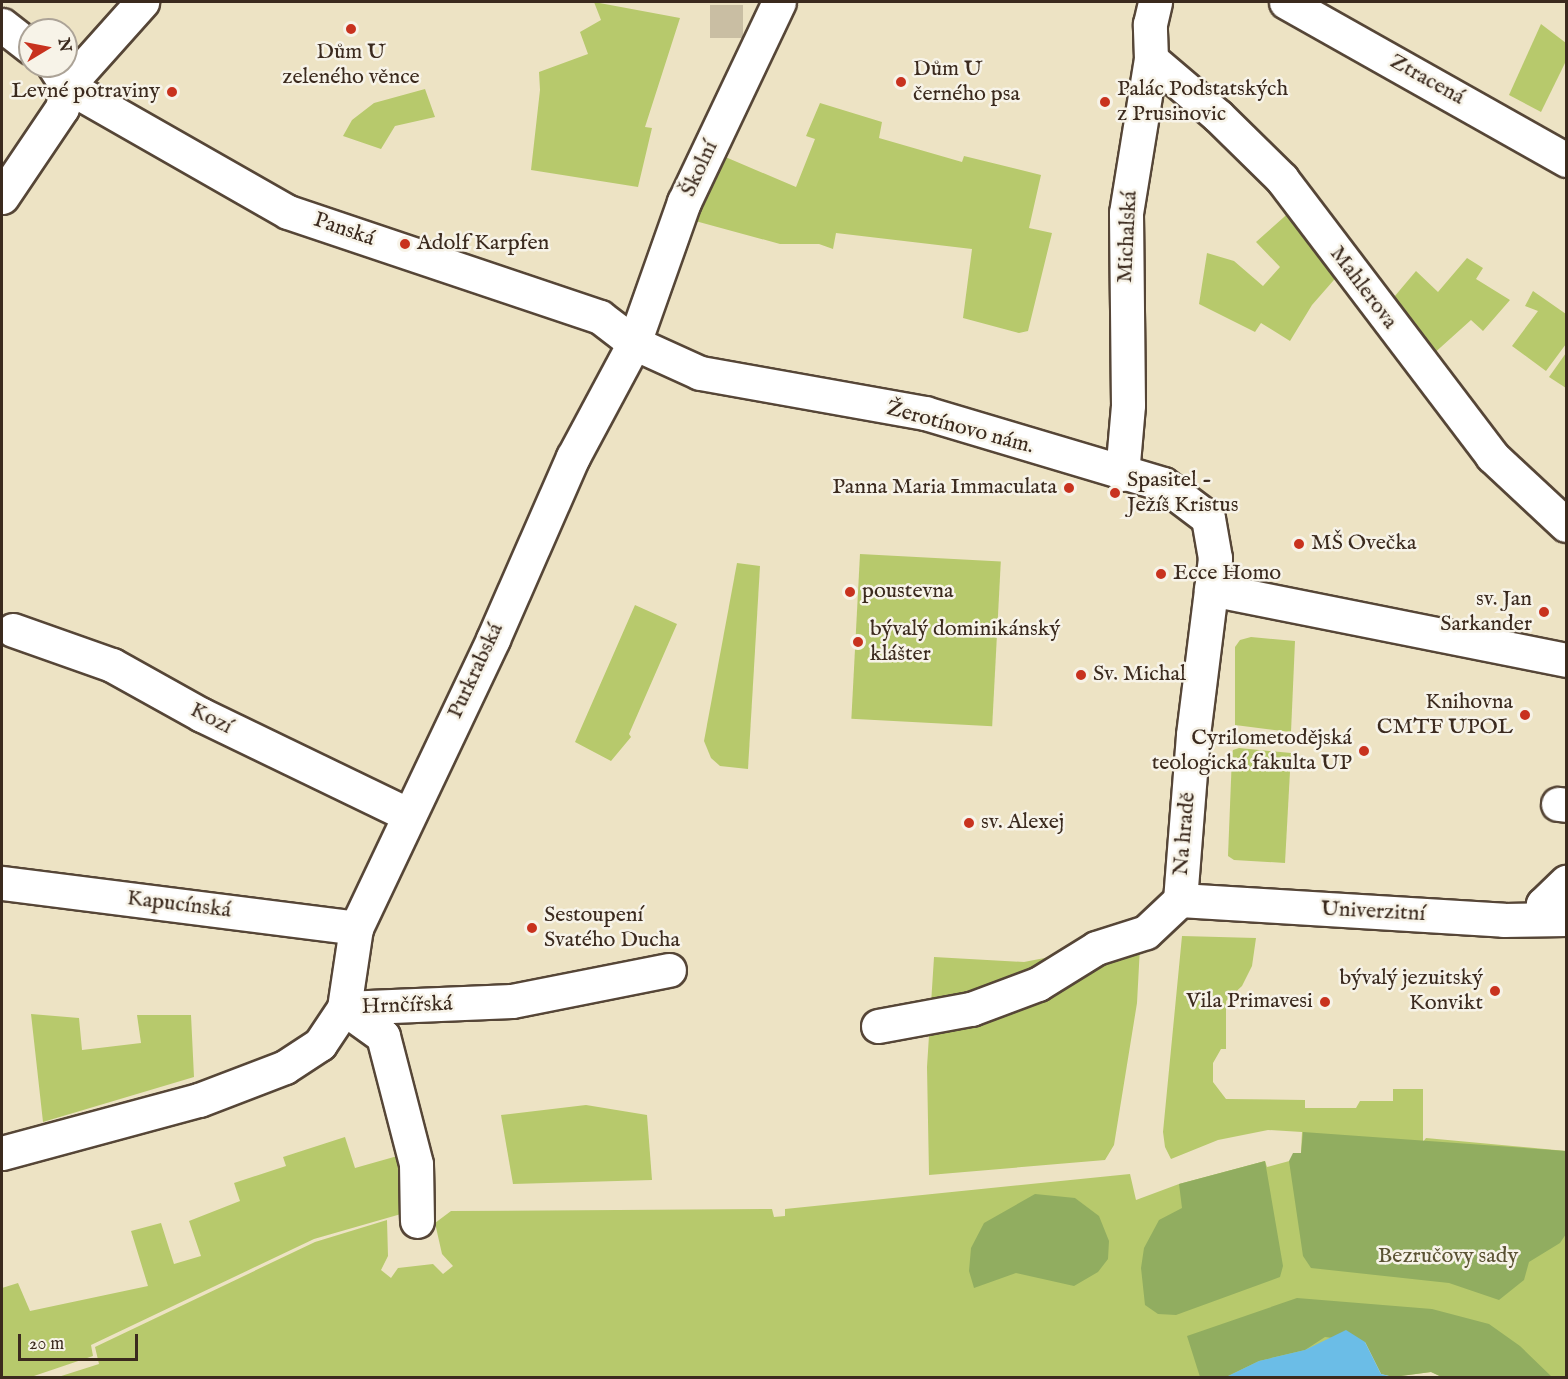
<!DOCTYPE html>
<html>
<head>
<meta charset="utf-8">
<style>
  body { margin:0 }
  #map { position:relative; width:1568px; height:1379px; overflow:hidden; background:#ede3c4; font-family:"IM FELL English",serif }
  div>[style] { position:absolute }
  .green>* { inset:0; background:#b7c96c; transform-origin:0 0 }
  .forest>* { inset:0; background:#91ad60 }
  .water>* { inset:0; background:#6bbde7 }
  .minor-tunnel>* { height:33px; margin-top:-16.5px; transform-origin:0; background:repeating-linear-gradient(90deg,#c9bea3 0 33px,transparent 0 49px) }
  .roads { filter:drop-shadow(2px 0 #564637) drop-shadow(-2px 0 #564637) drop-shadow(0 2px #564637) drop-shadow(0 -2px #564637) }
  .minor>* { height:33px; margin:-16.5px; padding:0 16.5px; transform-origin:16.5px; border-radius:16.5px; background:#fff }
  .dots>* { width:16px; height:16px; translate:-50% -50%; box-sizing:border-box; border:3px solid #f7f3e8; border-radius:50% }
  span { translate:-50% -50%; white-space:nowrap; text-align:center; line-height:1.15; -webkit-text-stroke:5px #f7f3e8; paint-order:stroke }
  .poi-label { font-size:22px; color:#3b2a1e }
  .left { translate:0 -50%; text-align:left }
  .right { translate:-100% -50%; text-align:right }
  .street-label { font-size:22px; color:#3b2a1e }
  .park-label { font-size:22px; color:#5a5232 }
  .frame { position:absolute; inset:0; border:3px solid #3b2a1e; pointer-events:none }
  .north { position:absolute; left:18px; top:18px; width:60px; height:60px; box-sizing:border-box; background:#f7f3e8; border:2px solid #aca397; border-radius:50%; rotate:80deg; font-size:16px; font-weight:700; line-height:24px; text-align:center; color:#3b2a1e }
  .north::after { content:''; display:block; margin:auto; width:21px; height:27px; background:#c8321e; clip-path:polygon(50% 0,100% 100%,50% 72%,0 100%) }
  .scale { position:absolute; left:18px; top:1334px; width:120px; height:27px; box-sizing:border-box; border:3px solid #3b2a1e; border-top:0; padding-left:8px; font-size:18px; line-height:21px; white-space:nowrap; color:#3b2a1e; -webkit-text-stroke:4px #f7f3e8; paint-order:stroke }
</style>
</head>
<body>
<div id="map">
  <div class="green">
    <i style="clip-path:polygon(594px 2px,680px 18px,645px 127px,652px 128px,638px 187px,531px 170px,540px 90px,539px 72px,588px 54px,580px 32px,601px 20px)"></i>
    <i style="clip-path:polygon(1541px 24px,1566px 43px,1566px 61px,1541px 112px,1509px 95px)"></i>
    <i style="clip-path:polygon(425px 89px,435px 117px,395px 126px,381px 149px,343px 136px,352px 120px,374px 103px)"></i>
    <i style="clip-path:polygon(820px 103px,882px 122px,879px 138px,962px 162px,964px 156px,1041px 175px,1029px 228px,1052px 233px,1028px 331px,1019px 333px,963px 318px,972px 249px,836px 233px,833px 249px,819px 244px,780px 244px,688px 219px,716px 153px,796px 187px,815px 139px,806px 136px)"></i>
    <i style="clip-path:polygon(1293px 209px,1340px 273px,1312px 305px,1290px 341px,1261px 323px,1255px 332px,1199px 304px,1207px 253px,1234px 261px,1263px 286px,1280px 267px,1256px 242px)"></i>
    <i style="clip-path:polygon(1467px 258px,1483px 268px,1476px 279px,1510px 300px,1483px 331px,1471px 320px,1431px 356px,1389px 303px,1416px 271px,1438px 292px)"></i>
    <i style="clip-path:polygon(1533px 291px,1566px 314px,1566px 344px,1546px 371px,1512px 346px,1538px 311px,1525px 306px)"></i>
    <i style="clip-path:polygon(1566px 353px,1566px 388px,1549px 377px)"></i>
    <i style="left:860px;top:554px;width:141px;height:165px;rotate:3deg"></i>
    <i style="clip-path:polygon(737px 563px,760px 566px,748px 769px,720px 766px,711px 758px,704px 741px)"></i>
    <i style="clip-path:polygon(635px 605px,677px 624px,629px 734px,631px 737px,611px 761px,575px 742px)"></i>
    <i style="clip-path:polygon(1251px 637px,1295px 641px,1291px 732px,1235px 725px,1235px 647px,1240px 640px)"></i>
    <i style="clip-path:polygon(1239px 748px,1291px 753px,1285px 863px,1234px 860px,1228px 856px,1232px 756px,1233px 750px)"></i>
    <i style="clip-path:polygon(1182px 936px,1256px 938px,1252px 966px,1242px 986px,1226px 1001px,1226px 1049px,1221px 1049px,1213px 1063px,1213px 1082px,1226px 1099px,1305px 1100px,1305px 1108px,1356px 1108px,1360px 1101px,1393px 1101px,1393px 1089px,1423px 1089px,1423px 1142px,1426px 1138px,1566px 1151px,1566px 1377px,1444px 1378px,1431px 1372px,1393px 1377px,1365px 1342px,1226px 1378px,55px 1378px,99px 1364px,95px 1347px,315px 1242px,387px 1220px,388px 1256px,381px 1270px,391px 1278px,398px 1268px,433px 1264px,443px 1274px,453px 1266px,442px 1254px,435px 1223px,451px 1211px,772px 1209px,774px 1217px,785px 1216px,785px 1209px,1130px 1174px,1136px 1200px,1179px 1184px,1265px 1161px,1267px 1167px,1293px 1160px,1293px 1153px,1301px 1153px,1302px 1132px,1268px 1130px,1218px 1140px,1171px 1159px,1165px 1147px,1163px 1132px)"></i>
    <i style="clip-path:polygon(1140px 947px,1137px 1003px,1114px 1145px,1105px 1160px,929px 1175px,927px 1067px,934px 957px,1024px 962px,1096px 948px)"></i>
    <i style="clip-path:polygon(31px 1014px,79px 1018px,82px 1050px,141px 1043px,137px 1015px,191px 1015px,194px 1077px,43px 1122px)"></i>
    <i style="clip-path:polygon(586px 1105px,647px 1115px,652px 1180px,513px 1184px,501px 1115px)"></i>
    <i style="clip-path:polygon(345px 1137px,355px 1168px,401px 1155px,408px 1212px,314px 1239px,91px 1345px,93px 1356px,31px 1377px,2px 1378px,2px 1288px,18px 1283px,30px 1311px,148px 1286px,131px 1231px,161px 1223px,174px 1264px,201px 1256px,189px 1221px,240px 1201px,234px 1183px,286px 1166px,283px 1157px)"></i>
  </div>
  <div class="forest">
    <i style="clip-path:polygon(1303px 1132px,1566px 1151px,1566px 1234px,1560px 1243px,1529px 1262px,1524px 1280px,1499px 1300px,1449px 1283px,1311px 1268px,1303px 1256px,1289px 1161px,1293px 1153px,1301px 1153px)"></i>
    <i style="clip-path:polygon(1265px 1161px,1283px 1266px,1280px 1277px,1176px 1315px,1158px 1314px,1145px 1305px,1141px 1268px,1144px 1248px,1159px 1220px,1182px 1208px,1179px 1184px)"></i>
    <i style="clip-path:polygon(1035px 1194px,1075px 1198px,1099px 1216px,1109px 1241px,1108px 1259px,1098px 1272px,1074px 1286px,1016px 1273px,974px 1288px,969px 1271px,971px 1248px,984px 1223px)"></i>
    <i style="clip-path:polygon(1297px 1298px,1432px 1309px,1489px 1324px,1520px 1346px,1552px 1377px,1444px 1378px,1431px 1372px,1393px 1377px,1381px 1374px,1365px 1342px,1325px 1337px,1305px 1350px,1259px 1361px,1226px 1377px,1200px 1377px,1187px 1336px)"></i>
  </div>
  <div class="water">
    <i style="clip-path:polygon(1346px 1330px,1365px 1342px,1381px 1374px,1393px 1377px,1226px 1377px,1259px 1361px,1305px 1350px)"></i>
  </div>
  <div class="minor-tunnel">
    <i style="left:710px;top:21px;width:50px"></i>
  </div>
  <div class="roads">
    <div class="minor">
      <i style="left:1286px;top:2px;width:322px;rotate:29.4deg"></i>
      <i style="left:2px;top:25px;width:36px;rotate:38deg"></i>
      <i style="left:1151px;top:59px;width:88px;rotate:40.4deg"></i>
      <i style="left:1218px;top:116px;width:90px;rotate:44.5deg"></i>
      <i style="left:1282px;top:179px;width:348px;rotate:52.8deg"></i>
      <i style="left:1492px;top:456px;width:101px;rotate:43deg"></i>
      <i style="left:67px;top:86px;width:254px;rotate:29.7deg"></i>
      <i style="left:288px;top:212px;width:329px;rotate:18.6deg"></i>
      <i style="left:600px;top:317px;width:43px;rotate:37.4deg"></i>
      <i style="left:634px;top:343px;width:72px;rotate:24.4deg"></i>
      <i style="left:700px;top:373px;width:229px;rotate:10.1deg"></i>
      <i style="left:925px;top:413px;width:248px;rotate:16.6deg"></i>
      <i style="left:1163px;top:484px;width:56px;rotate:37.1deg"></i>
      <i style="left:1208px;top:518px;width:41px;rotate:80.1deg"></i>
      <i style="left:1215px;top:558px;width:178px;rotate:97.1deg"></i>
      <i style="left:1193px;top:735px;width:166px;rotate:94.5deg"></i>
      <i style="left:67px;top:86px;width:113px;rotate:-48.2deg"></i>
      <i style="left:2px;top:197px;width:107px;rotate:-56deg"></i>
      <i style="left:62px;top:108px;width:23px;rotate:-77deg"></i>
      <i style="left:67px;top:86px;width:24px;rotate:-123deg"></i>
      <i style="left:1122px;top:474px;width:69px;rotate:-85deg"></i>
      <i style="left:1128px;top:405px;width:192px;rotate:-90.6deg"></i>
      <i style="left:1126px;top:213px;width:156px;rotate:-80.8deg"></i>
      <i style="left:1151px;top:59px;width:35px;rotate:-92deg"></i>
      <i style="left:1150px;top:24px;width:23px;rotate:-77deg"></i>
      <i style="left:1211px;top:589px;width:362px;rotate:11.3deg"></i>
      <i style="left:13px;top:630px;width:105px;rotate:19.5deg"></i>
      <i style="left:112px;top:665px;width:103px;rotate:29.1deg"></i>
      <i style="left:202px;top:715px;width:228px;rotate:25.8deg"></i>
      <i style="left:1558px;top:804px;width:8px;rotate:7deg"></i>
      <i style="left:2px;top:883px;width:357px;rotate:7.2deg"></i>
      <i style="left:1180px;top:900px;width:324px;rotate:3.5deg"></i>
      <i style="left:1503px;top:920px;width:63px;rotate:-0.9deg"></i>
      <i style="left:1540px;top:919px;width:15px;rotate:-79deg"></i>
      <i style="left:1543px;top:904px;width:32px;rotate:-44deg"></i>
      <i style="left:344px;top:1008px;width:168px;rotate:-2.4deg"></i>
      <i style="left:512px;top:1001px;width:160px;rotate:-11.2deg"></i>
      <i style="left:344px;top:1008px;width:48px;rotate:35.7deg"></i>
      <i style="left:383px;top:1036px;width:132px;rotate:75.5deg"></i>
      <i style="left:416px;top:1164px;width:57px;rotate:89deg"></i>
      <i style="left:878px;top:1026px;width:95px;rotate:-10.4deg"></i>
      <i style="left:971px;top:1009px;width:72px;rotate:-20.5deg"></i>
      <i style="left:1038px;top:984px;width:68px;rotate:-31.8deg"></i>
      <i style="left:1096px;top:948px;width:52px;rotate:-17.7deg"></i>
      <i style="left:1146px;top:932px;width:47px;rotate:-43.3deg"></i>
      <i style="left:2px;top:1153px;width:204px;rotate:-15.1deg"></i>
      <i style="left:199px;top:1100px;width:92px;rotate:-21deg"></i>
      <i style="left:285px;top:1067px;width:42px;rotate:-33.3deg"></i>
      <i style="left:320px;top:1044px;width:43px;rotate:-56.3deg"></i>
      <i style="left:344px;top:1008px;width:81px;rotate:-81.5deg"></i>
      <i style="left:356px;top:928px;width:320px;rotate:-64.6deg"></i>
      <i style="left:493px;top:639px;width:199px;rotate:-66.3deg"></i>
      <i style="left:573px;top:457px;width:129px;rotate:-61.8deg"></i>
      <i style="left:634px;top:343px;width:150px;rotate:-70.5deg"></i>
      <i style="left:684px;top:202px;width:221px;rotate:-64.6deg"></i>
    </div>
  </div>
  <div class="dots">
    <i style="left:351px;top:29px;background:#c8321e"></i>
    <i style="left:901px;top:82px;background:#c8321e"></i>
    <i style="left:172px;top:92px;background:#c8321e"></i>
    <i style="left:1105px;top:102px;background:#c8321e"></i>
    <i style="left:405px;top:244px;background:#c8321e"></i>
    <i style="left:1069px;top:488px;background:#c8321e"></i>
    <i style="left:1115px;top:493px;background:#c8321e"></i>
    <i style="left:1299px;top:544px;background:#c8321e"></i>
    <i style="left:1161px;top:574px;background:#c8321e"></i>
    <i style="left:850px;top:592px;background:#c8321e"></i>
    <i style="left:1544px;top:612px;background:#c8321e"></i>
    <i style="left:858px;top:642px;background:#c8321e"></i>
    <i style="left:1081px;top:675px;background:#c8321e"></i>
    <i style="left:1525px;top:715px;background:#c8321e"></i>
    <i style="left:1364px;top:751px;background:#c8321e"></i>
    <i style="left:969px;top:823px;background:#c8321e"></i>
    <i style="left:532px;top:928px;background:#c8321e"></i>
    <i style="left:1495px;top:991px;background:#c8321e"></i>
    <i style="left:1325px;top:1002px;background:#c8321e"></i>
  </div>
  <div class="poi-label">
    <span style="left:351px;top:65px">Dům U<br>zeleného věnce</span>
    <span class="left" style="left:913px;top:82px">Dům U<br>černého psa</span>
    <span class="left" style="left:1117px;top:102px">Palác Podstatských<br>z Prusinovic</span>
    <span class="right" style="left:160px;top:92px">Levné potraviny</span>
    <span class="left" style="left:417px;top:244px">Adolf Karpfen</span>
    <span class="left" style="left:1127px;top:493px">Spasitel -<br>Ježíš Kristus</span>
    <span class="right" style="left:1057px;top:488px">Panna Maria Immaculata</span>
    <span class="left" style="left:1311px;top:544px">MŠ Ovečka</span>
    <span class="left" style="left:1173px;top:574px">Ecce Homo</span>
    <span class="left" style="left:862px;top:592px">poustevna</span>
    <span class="right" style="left:1532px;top:612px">sv. Jan<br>Sarkander</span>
    <span class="left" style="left:870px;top:642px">bývalý dominikánský<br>klášter</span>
    <span class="left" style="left:1093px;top:675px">Sv. Michal</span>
    <span class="right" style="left:1513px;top:715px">Knihovna<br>CMTF UPOL</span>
    <span class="right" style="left:1352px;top:751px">Cyrilometodějská<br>teologická fakulta UP</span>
    <span class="left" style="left:981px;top:823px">sv. Alexej</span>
    <span class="left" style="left:544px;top:928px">Sestoupení<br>Svatého Ducha</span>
    <span class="right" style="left:1483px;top:991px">bývalý jezuitský<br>Konvikt</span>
    <span class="right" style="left:1313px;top:1002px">Vila Primavesi</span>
  </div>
  <div class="street-label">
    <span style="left:1427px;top:80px;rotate:29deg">Ztracená</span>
    <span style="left:700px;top:169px;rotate:-65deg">Školní</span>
    <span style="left:344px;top:230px;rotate:19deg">Panská</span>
    <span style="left:1128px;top:237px;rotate:-87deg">Michalská</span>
    <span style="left:1363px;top:288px;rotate:53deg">Mahlerova</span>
    <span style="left:960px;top:428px;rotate:15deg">Žerotínovo nám.</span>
    <span style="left:476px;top:671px;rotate:-65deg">Purkrabská</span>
    <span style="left:211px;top:719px;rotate:27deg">Kozí</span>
    <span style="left:1185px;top:834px;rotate:-85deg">Na hradě</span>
    <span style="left:179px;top:905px;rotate:7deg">Kapucínská</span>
    <span style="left:1373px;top:912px;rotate:3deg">Univerzitní</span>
    <span style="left:407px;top:1006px;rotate:-2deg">Hrnčířská</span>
  </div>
  <div class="park-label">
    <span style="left:1448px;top:1257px">Bezručovy sady</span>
  </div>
  <div class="frame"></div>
  <div class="north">N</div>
  <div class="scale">20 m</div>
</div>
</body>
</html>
